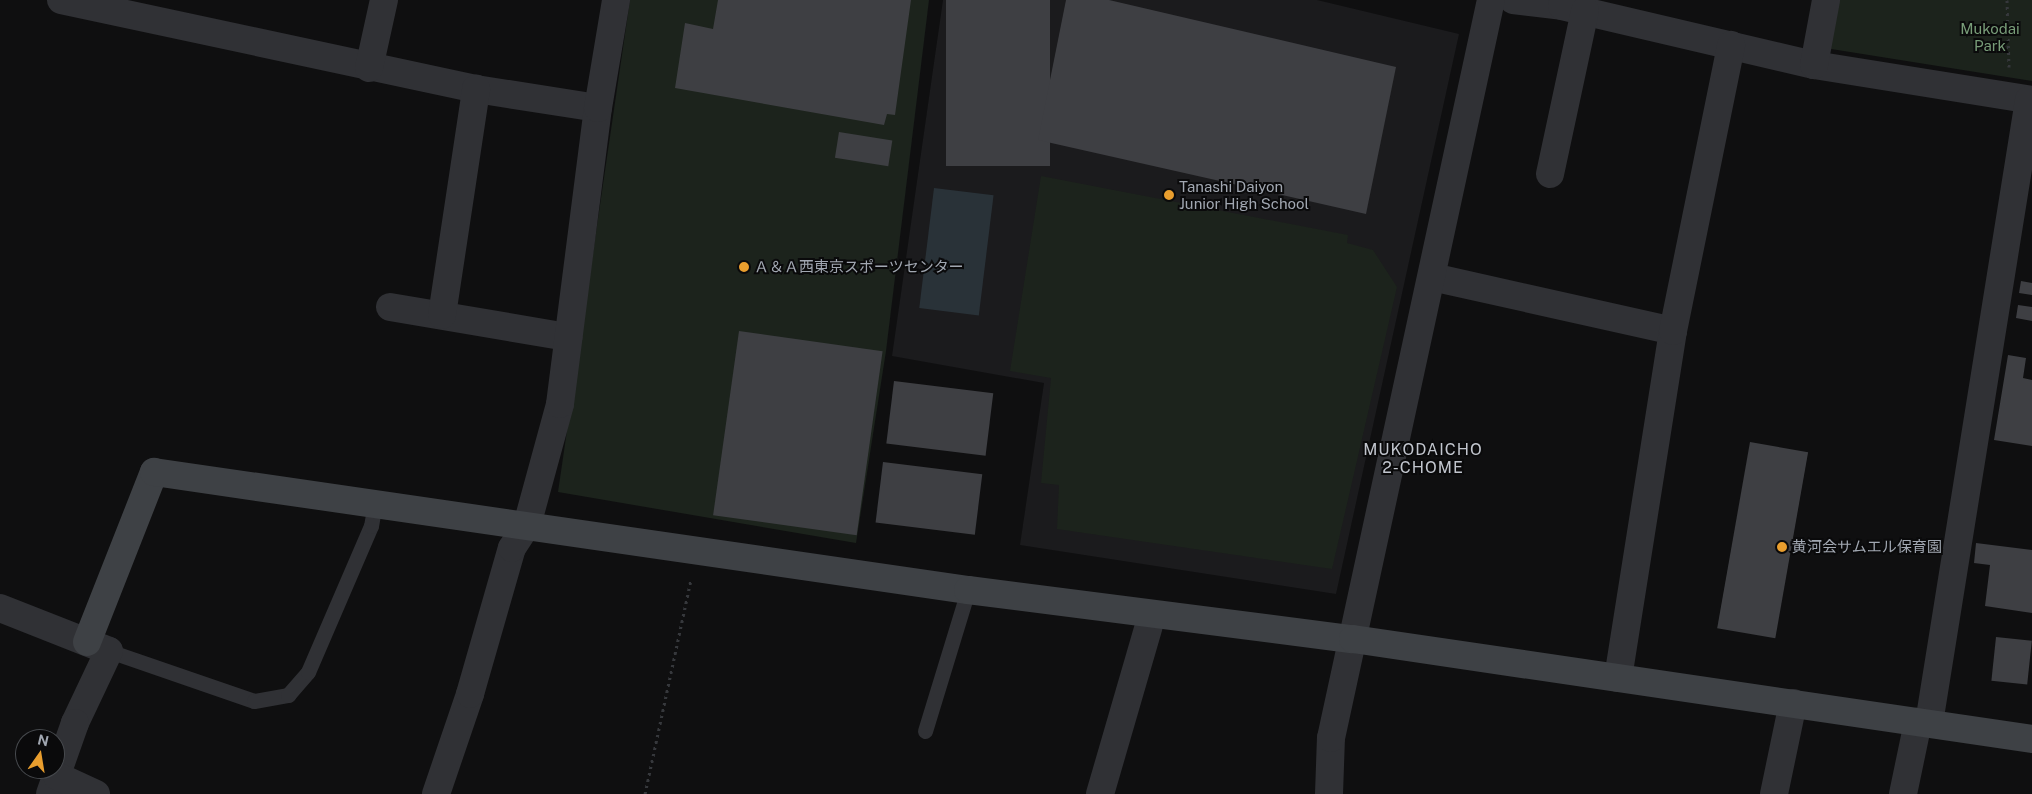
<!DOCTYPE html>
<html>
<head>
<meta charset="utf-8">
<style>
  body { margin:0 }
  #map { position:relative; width:2032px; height:794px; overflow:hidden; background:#0f0f10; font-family:"Public Sans","Noto Sans JP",sans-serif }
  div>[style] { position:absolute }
  .built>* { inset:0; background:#1b1b1d }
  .green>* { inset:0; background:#1c231c }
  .water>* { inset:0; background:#293238; transform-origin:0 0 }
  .building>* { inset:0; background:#3e3f43; transform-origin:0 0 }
  .path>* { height:3px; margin-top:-1.5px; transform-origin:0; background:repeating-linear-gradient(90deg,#36383c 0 2.5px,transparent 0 6.5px) }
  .lane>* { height:15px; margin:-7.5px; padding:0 7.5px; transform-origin:7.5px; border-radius:7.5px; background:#303135 }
  .street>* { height:28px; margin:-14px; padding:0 14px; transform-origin:14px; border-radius:14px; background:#303135 }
  .secondary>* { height:28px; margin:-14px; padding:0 14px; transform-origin:14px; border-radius:14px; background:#3e4145 }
  .dots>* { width:14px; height:14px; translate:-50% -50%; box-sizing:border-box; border:2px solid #0a0a0b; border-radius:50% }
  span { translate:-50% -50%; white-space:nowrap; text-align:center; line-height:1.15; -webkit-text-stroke:4px #0a0a0b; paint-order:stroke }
  .park-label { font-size:15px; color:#789c78 }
  .poi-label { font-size:15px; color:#a1a7b1 }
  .left { translate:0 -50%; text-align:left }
  .neighbourhood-label { font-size:16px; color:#c1c5cd; letter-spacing:1px }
  .north { position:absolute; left:15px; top:729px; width:50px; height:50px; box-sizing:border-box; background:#0a0a0b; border:1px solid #46494d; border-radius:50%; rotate:13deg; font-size:14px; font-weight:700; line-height:20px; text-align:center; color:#a1a7b1 }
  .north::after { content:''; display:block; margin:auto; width:18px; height:22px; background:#e99e2e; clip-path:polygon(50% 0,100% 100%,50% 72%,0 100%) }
</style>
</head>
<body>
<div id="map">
  <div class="built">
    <i style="clip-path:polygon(943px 0,1317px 0,1459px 34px,1336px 594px,1020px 545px,1044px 383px,892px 356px)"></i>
  </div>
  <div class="green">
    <i style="clip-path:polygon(630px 0,929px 0,886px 351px,856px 543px,558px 492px)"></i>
    <i style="clip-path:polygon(1834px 0,2032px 0,2032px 81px,1825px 48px)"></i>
    <i style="clip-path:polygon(1041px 176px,1348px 235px,1347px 243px,1373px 250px,1397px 287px,1332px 569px,1057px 529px,1059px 485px,1041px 483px,1051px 378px,1010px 371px)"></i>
  </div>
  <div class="water">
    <i style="left:934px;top:188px;width:60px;height:121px;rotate:7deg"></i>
  </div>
  <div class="building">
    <i style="clip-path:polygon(718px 0,911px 0,895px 115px,887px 114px,884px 125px,675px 88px,685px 23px,713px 29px)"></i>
    <i style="left:946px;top:0;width:104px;height:166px"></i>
    <i style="clip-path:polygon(1066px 0,1109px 0,1396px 67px,1366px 214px,1038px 140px)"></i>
    <i style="left:839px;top:132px;width:54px;height:26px;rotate:9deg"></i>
    <i style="clip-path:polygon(2021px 281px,2032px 283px,2032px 295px,2019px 293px)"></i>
    <i style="clip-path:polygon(2018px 305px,2032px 307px,2032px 321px,2016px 318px)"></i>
    <i style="left:739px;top:331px;width:145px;height:186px;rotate:8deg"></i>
    <i style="clip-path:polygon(2008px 355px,2026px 358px,2023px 378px,2032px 380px,2032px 446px,1994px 440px)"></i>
    <i style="left:894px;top:381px;width:100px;height:63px;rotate:7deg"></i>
    <i style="left:1750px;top:442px;width:59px;height:189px;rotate:10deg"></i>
    <i style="left:883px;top:462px;width:100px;height:61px;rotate:7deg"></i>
    <i style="clip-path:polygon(1976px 543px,2032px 550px,2032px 613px,1985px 606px,1990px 565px,1974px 563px)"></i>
    <i style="left:1996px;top:637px;width:36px;height:44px;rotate:6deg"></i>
  </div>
  <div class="path">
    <i style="left:2007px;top:0;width:67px;rotate:88.3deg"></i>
    <i style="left:645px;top:794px;width:219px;rotate:-77.9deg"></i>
  </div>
  <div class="lane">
    <i style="left:109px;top:651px;width:153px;rotate:19deg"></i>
    <i style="left:254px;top:701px;width:35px;rotate:-10deg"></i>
    <i style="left:288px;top:695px;width:30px;rotate:-49deg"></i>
    <i style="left:308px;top:672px;width:159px;rotate:-66.7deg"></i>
    <i style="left:371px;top:526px;width:22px;rotate:-80deg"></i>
    <i style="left:925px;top:731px;width:147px;rotate:-73deg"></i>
  </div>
  <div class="street">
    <i style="left:61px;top:0;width:424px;rotate:12.1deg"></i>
    <i style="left:476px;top:89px;width:123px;rotate:8.9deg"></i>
    <i style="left:1513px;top:0;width:49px;rotate:7deg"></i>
    <i style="left:1562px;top:6px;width:259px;rotate:13.2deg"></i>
    <i style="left:1814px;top:65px;width:221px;rotate:9.1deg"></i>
    <i style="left:1814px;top:65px;width:66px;rotate:-79.5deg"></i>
    <i style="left:369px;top:68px;width:70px;rotate:-77.6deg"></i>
    <i style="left:1550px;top:174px;width:167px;rotate:-77.9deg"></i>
    <i style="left:1432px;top:277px;width:247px;rotate:12.6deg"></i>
    <i style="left:390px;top:307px;width:181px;rotate:9.6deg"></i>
    <i style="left:442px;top:315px;width:229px;rotate:-81.4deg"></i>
    <i style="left:0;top:608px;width:117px;rotate:21.5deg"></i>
    <i style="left:109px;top:651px;width:80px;rotate:115.3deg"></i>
    <i style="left:75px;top:723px;width:75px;rotate:109.4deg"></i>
    <i style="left:1618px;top:678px;width:351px;rotate:-81deg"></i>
    <i style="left:1673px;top:331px;width:292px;rotate:-78.5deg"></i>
    <i style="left:1929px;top:723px;width:631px;rotate:-80.88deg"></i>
    <i style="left:57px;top:776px;width:43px;rotate:24.8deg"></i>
    <i style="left:436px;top:794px;width:106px;rotate:-71.2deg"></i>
    <i style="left:470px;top:694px;width:152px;rotate:-74deg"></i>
    <i style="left:512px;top:548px;width:27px;rotate:-57deg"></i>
    <i style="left:527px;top:525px;width:125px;rotate:-74.7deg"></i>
    <i style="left:560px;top:404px;width:298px;rotate:-82.7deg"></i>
    <i style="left:598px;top:108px;width:109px;rotate:-80.5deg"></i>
    <i style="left:1100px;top:794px;width:186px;rotate:-73.8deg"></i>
    <i style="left:1329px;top:794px;width:56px;rotate:-88deg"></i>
    <i style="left:1331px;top:738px;width:755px;rotate:-77.77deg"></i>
    <i style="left:1774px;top:794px;width:93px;rotate:-78.2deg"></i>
    <i style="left:1903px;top:794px;width:74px;rotate:-78.2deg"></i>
  </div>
  <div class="secondary">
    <i style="left:87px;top:642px;width:183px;rotate:-68.5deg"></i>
    <i style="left:154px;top:472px;width:823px;rotate:8.25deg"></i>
    <i style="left:968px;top:590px;width:388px;rotate:7.3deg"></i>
    <i style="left:1353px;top:639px;width:686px;rotate:8.38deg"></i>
  </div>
  <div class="dots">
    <i style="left:1169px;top:195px;background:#e99e2e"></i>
    <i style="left:744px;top:267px;background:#e99e2e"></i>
    <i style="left:1782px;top:547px;background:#e99e2e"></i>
  </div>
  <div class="park-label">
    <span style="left:1990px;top:37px">Mukodai<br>Park</span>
  </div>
  <div class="poi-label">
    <span class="left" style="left:1179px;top:195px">Tanashi Daiyon<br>Junior High School</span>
    <span class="left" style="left:754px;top:267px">Ａ＆Ａ西東京スポーツセンター</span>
    <span class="left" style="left:1792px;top:547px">黄河会サムエル保育園</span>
  </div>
  <div class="neighbourhood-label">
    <span style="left:1423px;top:459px">MUKODAICHO<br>2-CHOME</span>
  </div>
  <div class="north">N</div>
</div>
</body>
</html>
